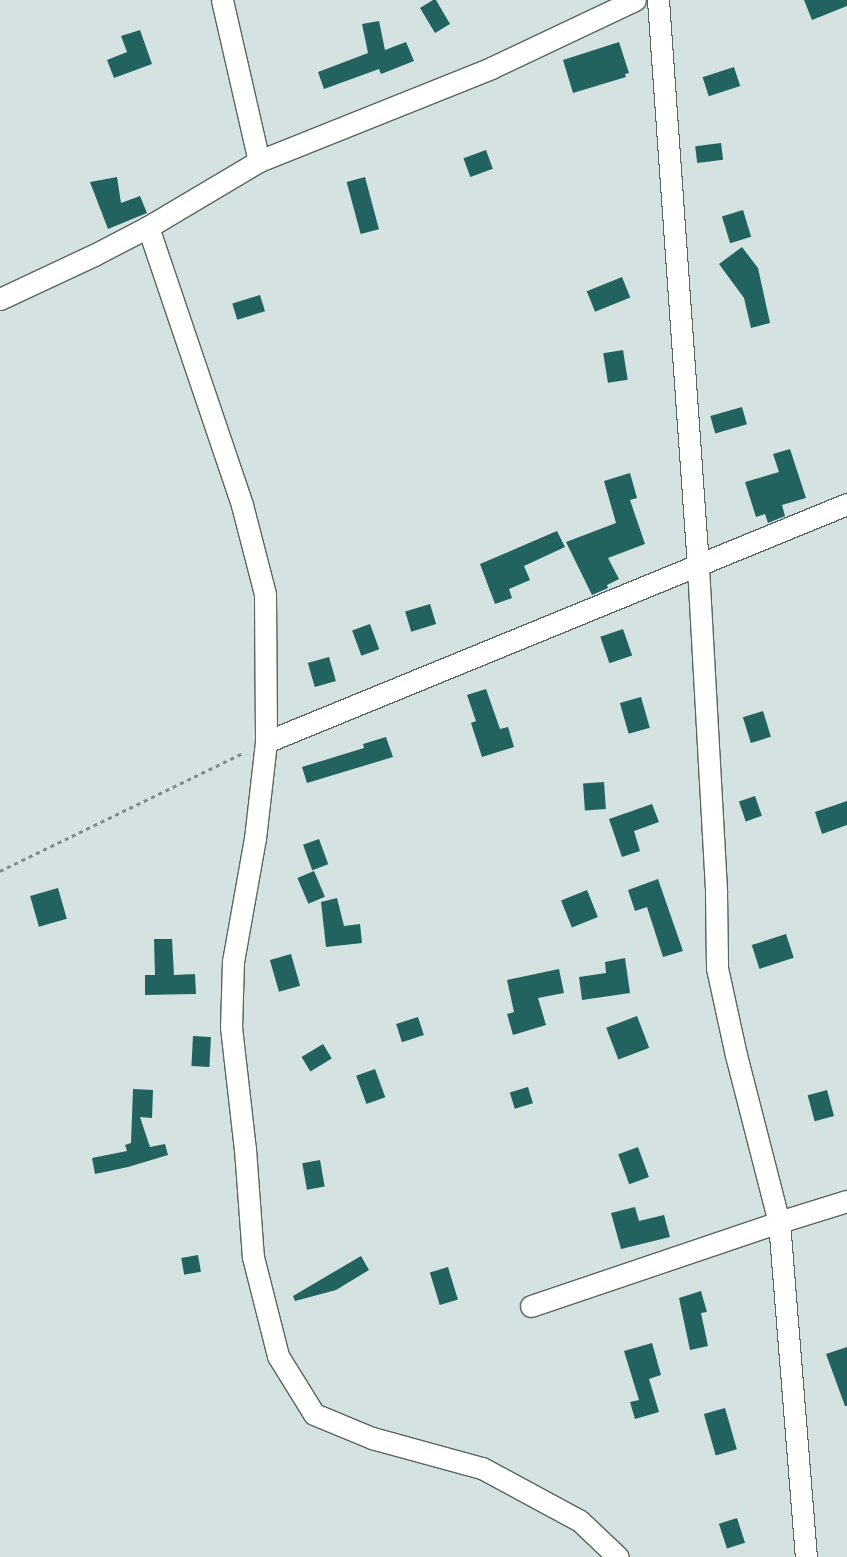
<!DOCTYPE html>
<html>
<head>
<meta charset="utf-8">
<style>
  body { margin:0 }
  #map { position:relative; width:847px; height:1557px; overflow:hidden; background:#d4e3e1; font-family:"Sofia Sans Condensed",sans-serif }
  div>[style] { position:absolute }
  .building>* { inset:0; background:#22635f; transform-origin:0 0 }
  .path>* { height:3px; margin-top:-1.5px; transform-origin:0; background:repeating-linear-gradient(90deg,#808b89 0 4px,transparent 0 8px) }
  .roads { filter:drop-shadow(1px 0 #576563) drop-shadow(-1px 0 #576563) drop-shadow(0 1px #576563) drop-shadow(0 -1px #576563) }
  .minor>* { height:21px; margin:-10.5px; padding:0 10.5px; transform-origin:10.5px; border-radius:10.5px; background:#fff }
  span { translate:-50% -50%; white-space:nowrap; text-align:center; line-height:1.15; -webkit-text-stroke:5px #fff; paint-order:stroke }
</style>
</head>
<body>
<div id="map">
  <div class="building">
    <i style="clip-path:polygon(433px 0,436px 0,450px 24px,435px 33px,420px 8px)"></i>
    <i style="clip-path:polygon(804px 0,847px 0,847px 6px,812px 20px)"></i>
    <i style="clip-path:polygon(379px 21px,385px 50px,406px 42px,414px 61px,381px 74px,379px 69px,324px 89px,318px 72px,368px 53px,362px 24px)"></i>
    <i style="clip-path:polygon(140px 30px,152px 64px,114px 78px,107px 60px,127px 52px,121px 36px)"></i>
    <i style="clip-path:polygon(619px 42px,629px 73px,625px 74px,626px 77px,573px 93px,563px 60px)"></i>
    <i style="left:734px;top:67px;width:20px;height:33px;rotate:72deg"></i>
    <i style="left:721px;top:143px;width:17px;height:26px;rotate:83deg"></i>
    <i style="left:486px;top:150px;width:20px;height:24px;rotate:70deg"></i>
    <i style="clip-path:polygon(117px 177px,121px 203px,140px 196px,147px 213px,108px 229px,90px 182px)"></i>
    <i style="left:365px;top:177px;width:54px;height:19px;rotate:75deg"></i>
    <i style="left:743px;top:210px;width:28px;height:22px;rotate:73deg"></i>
    <i style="clip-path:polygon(742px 247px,758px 268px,770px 323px,751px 328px,744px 298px,719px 264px)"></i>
    <i style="left:622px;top:277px;width:22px;height:38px;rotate:68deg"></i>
    <i style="left:260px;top:295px;width:17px;height:29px;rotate:73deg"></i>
    <i style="left:623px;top:350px;width:30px;height:20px;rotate:81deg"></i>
    <i style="left:742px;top:407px;width:18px;height:33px;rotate:74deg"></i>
    <i style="clip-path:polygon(790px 449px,806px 498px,782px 505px,785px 516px,768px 523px,765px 514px,756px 517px,745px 482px,779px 472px,773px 454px)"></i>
    <i style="clip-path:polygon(630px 473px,637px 498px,630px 500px,645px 544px,608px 558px,619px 579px,607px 585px,608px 588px,592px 595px,566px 542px,616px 523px,604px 481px)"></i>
    <i style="clip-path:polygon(557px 531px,565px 547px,524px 566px,530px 580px,509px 589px,512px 598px,495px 604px,480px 564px)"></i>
    <i style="left:430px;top:604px;width:21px;height:26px;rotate:73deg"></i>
    <i style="left:370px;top:624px;width:27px;height:19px;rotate:70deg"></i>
    <i style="left:623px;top:629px;width:28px;height:24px;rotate:71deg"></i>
    <i style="left:329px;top:657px;width:25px;height:22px;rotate:74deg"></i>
    <i style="clip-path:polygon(486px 689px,500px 729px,508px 727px,514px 747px,482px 757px,471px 723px,476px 721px,467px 695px)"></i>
    <i style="left:641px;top:697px;width:32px;height:22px;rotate:74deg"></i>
    <i style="left:763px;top:711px;width:27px;height:21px;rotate:73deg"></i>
    <i style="clip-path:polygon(386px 737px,393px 757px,307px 783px,302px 767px,364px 748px,363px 744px)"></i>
    <i style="left:604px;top:782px;width:27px;height:21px;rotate:86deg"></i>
    <i style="left:755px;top:796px;width:21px;height:17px;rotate:71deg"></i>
    <i style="clip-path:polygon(847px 801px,847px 825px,822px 834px,815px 812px)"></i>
    <i style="clip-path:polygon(652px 804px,659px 822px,634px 831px,640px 851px,622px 857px,609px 819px)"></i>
    <i style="left:319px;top:839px;width:27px;height:17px;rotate:70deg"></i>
    <i style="left:314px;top:871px;width:28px;height:18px;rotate:67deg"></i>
    <i style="clip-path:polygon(658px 879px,683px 951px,663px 957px,647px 907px,635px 911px,628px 890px)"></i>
    <i style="left:58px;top:888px;width:32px;height:29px;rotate:74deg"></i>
    <i style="left:587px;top:890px;width:29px;height:28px;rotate:68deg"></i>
    <i style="clip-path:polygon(337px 898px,344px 926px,360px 924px,362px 943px,326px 947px,321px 902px)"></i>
    <i style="left:786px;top:934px;width:25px;height:36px;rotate:72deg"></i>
    <i style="clip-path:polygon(154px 939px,172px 939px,174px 975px,195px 974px,196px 994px,145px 995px,145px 975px,155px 975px)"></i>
    <i style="left:291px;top:954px;width:33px;height:22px;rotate:74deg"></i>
    <i style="clip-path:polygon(625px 958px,630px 993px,582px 1000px,579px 977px,606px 973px,605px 962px)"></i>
    <i style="clip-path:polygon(559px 969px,564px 993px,538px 998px,546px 1025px,513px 1035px,507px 1014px,514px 1012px,507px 980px)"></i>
    <i style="left:637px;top:1016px;width:34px;height:33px;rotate:69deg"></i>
    <i style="left:418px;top:1017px;width:19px;height:23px;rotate:72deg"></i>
    <i style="left:193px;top:1036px;width:18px;height:30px;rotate:3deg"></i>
    <i style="left:323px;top:1044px;width:17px;height:25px;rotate:59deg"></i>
    <i style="left:375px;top:1069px;width:30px;height:20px;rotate:70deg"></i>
    <i style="left:528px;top:1087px;width:17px;height:19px;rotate:73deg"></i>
    <i style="clip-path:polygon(133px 1089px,153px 1090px,152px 1118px,140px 1117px,150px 1147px,165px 1144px,168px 1155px,128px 1167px,95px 1174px,92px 1158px,127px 1151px,125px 1145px,131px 1143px)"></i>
    <i style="left:827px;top:1090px;width:27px;height:20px;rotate:75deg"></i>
    <i style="left:638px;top:1147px;width:32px;height:21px;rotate:70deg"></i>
    <i style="left:320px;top:1160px;width:27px;height:18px;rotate:80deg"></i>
    <i style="clip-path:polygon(635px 1207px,639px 1221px,664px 1215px,670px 1237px,621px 1249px,611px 1213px)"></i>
    <i style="left:198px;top:1255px;width:17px;height:17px;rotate:80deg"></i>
    <i style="clip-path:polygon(361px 1256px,369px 1270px,336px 1290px,295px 1301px,293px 1296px)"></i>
    <i style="left:448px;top:1267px;width:34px;height:19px;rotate:73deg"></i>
    <i style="clip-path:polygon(701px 1291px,707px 1312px,701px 1313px,708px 1346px,690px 1350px,679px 1298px)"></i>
    <i style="clip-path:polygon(652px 1343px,661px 1375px,649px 1379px,659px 1412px,635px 1419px,630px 1402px,639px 1400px,624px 1351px)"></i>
    <i style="clip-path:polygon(847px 1347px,847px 1406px,845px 1406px,826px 1354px)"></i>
    <i style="left:725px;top:1408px;width:43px;height:22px;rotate:74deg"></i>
    <i style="left:737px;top:1518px;width:26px;height:19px;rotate:72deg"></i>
  </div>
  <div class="path">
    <i style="left:0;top:871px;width:272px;rotate:-25.9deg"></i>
  </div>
  <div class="roads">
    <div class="minor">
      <i style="left:222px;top:0;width:165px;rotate:77.1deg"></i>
      <i style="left:658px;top:0;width:568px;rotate:85.96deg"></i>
      <i style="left:698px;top:567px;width:326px;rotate:86.8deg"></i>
      <i style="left:716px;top:893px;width:75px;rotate:89.2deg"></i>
      <i style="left:717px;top:968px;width:89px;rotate:77.7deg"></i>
      <i style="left:736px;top:1055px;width:172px;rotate:75.6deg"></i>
      <i style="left:779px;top:1222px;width:336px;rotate:85.4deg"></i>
      <i style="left:148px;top:227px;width:293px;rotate:71.3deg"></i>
      <i style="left:242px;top:505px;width:92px;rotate:75.5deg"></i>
      <i style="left:265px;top:594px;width:148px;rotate:89.6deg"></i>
      <i style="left:266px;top:742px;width:97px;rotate:96.5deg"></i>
      <i style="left:255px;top:838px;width:125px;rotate:100.1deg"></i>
      <i style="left:233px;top:961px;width:66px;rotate:91.7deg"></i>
      <i style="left:231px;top:1027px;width:123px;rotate:83.5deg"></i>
      <i style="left:245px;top:1149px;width:108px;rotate:85.8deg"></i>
      <i style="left:253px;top:1257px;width:102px;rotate:75.8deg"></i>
      <i style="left:278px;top:1356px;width:68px;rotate:58.2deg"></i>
      <i style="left:314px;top:1414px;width:63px;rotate:22.5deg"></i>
      <i style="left:372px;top:1438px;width:114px;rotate:15.3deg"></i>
      <i style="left:482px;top:1468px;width:111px;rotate:28.4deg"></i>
      <i style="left:580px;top:1521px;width:52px;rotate:43.5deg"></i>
      <i style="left:0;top:299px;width:104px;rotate:-25.1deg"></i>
      <i style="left:94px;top:255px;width:61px;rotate:-27.4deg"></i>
      <i style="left:148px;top:227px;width:129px;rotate:-30.7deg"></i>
      <i style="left:259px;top:161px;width:250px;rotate:-21.8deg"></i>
      <i style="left:491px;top:68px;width:159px;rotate:-25.3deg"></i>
      <i style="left:266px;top:742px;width:628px;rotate:-22.28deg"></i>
      <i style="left:531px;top:1306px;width:262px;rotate:-18.7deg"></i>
      <i style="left:779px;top:1222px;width:71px;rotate:-17.2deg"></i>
    </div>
  </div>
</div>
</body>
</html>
